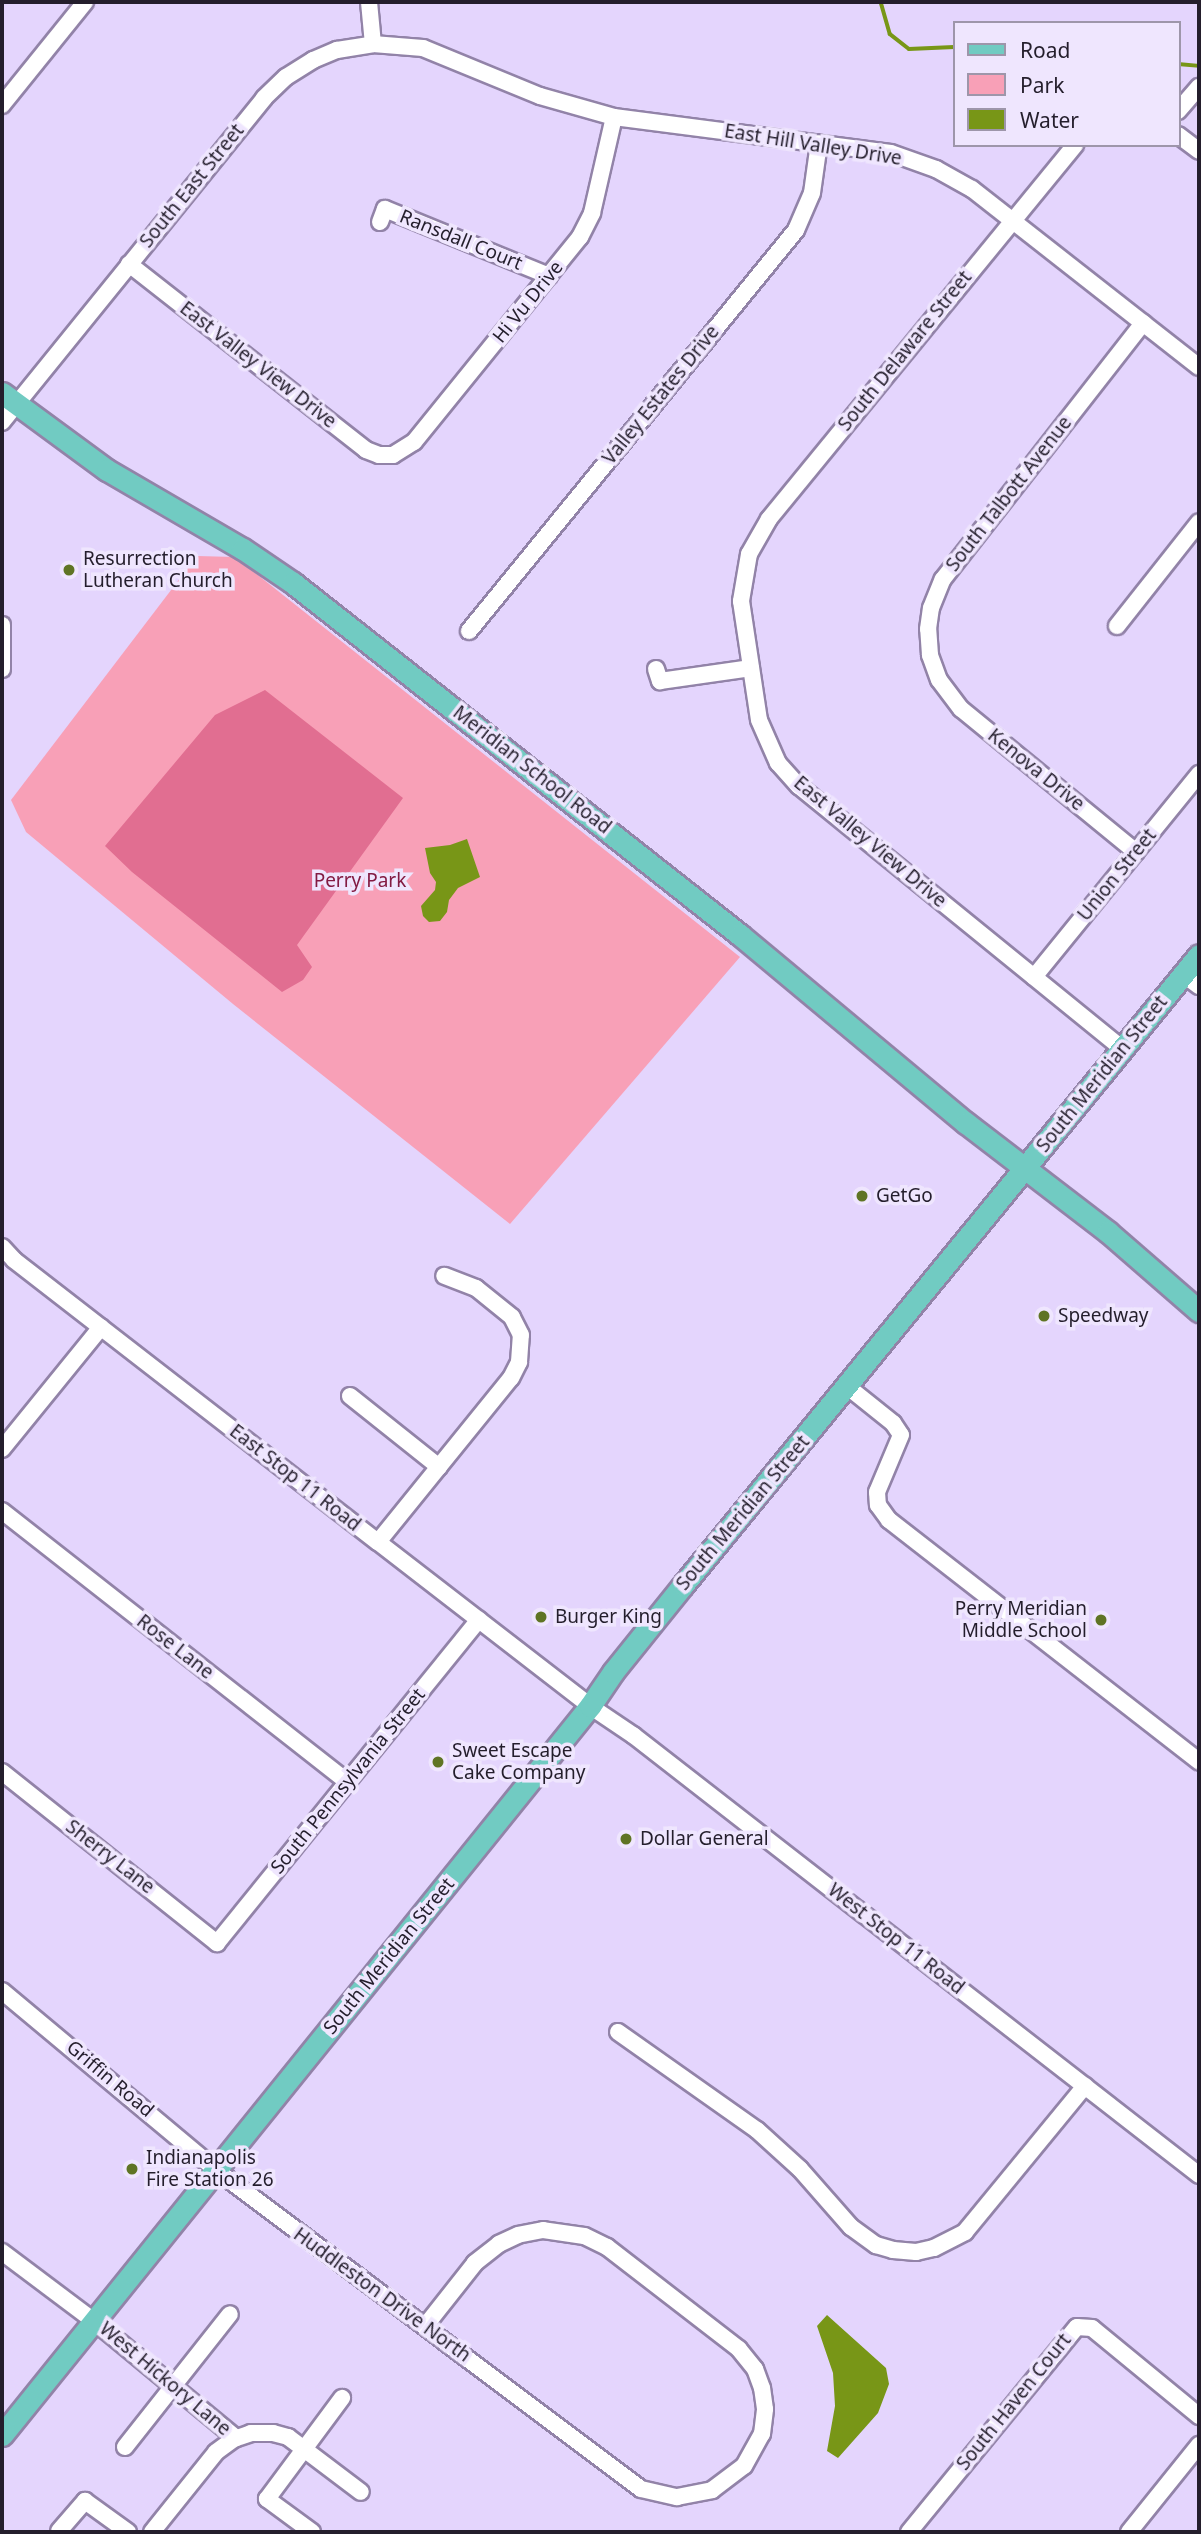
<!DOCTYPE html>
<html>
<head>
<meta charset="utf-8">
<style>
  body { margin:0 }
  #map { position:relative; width:1201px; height:2534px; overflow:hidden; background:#e4d5fd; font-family:"Noto Sans",sans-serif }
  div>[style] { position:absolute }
  .green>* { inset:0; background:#f8a0b7 }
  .forest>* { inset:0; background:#e16e91 }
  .water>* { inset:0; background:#789617 }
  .stream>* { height:3.5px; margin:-1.75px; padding:0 1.75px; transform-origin:1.75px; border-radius:1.75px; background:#789617 }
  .roads { filter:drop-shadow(2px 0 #9283a8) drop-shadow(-2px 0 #9283a8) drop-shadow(0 2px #9283a8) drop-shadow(0 -2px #9283a8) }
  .minor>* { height:16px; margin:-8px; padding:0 8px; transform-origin:8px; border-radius:8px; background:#fff }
  .major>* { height:21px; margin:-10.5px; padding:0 10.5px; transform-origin:10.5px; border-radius:10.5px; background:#71cbc2 }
  .dots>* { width:19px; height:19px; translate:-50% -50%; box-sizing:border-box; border:4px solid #efe6fe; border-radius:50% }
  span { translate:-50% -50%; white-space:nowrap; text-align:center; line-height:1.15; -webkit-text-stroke:7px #efe6fe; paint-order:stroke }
  .street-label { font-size:19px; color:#241e2c }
  .poi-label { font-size:19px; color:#241e2c }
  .left { translate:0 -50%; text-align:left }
  .right { translate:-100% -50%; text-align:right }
  .park-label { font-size:19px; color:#831b43 }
  .frame { position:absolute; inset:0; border:4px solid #241e2c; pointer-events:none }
  .legend { position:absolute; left:953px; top:21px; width:228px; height:126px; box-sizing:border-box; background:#efe6fe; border:2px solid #9e96aa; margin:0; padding:9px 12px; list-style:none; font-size:21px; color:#241e2c }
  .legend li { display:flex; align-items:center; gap:14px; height:35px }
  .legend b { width:35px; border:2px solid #9e96aa }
</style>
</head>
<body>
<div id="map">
  <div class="green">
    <i style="clip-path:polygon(197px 556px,235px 557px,740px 957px,510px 1224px,233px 1004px,26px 832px,11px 800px)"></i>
  </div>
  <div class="forest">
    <i style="clip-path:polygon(265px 690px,403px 798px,297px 945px,312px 967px,303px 980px,282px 992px,132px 872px,105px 846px,215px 715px)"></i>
  </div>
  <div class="water">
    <i style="clip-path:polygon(467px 839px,480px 877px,458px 888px,449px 900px,447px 912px,440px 921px,429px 922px,423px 916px,421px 906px,435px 890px,436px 882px,430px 873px,425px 848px,450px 845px)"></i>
    <i style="clip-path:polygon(827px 2315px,886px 2368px,889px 2384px,878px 2413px,838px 2458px,827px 2451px,835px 2406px,833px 2373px,817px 2326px)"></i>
  </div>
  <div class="stream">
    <i style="left:881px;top:2px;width:33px;rotate:74deg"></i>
    <i style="left:890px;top:34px;width:24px;rotate:38deg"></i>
    <i style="left:909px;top:49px;width:45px;rotate:-2.5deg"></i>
    <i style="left:1178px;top:64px;width:21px;rotate:5deg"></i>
  </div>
  <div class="roads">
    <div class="minor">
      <i style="left:369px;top:2px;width:42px;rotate:84.6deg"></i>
      <i style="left:2px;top:105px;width:132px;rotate:-51.1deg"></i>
      <i style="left:1178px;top:111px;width:32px;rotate:-49deg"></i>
      <i style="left:1178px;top:135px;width:26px;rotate:37deg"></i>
      <i style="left:1075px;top:145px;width:483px;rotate:129.3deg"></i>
      <i style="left:769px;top:519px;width:40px;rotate:119.7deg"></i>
      <i style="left:749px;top:554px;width:48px;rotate:99.7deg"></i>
      <i style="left:741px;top:601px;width:120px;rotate:81.4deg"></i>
      <i style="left:759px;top:720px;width:47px;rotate:66.2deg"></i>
      <i style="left:778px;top:763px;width:31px;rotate:48deg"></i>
      <i style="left:799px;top:786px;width:417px;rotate:39.1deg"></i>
      <i style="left:380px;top:222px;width:14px;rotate:-69deg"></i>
      <i style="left:385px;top:209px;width:177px;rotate:22.2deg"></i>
      <i style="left:129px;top:264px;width:301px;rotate:38.1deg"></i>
      <i style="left:366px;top:450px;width:14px;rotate:21deg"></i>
      <i style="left:379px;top:455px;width:14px"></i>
      <i style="left:393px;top:455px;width:25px;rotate:-32deg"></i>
      <i style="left:414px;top:442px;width:264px;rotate:-51deg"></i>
      <i style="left:580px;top:237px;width:27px;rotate:-63deg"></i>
      <i style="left:592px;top:213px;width:98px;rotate:-77.1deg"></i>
      <i style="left:2px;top:422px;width:417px;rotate:-51deg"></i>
      <i style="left:264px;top:98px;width:30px;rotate:-44deg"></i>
      <i style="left:286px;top:77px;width:32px;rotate:-32deg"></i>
      <i style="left:313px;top:60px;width:26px;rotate:-23deg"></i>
      <i style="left:337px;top:50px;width:36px;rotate:-9deg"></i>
      <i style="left:373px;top:44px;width:50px;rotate:4.6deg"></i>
      <i style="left:423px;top:48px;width:126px;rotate:22.3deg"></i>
      <i style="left:540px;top:96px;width:77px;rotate:15.8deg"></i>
      <i style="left:614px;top:117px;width:279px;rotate:7.4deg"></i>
      <i style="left:891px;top:153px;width:48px;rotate:19.6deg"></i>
      <i style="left:936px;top:169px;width:41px;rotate:29.1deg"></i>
      <i style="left:972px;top:189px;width:288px;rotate:38.1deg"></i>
      <i style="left:2px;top:625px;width:44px;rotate:90deg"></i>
      <i style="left:1117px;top:626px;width:132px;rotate:-51.7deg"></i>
      <i style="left:469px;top:631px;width:517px;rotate:-50.8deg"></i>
      <i style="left:796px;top:230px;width:40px;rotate:-66.6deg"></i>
      <i style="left:812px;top:193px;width:50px;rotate:-82deg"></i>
      <i style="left:656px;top:669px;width:13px;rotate:72deg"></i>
      <i style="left:660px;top:681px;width:92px;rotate:-8.1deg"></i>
      <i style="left:1136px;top:852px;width:226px;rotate:-140.7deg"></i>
      <i style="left:961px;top:709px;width:36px;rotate:-127deg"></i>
      <i style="left:939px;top:680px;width:27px;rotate:-110deg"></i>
      <i style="left:930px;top:655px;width:26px;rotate:-94deg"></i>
      <i style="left:928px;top:629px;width:21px;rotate:-82deg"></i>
      <i style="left:931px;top:608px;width:31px;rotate:-68deg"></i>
      <i style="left:943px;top:579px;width:325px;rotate:-52deg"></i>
      <i style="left:1183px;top:974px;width:20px;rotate:37deg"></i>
      <i style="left:1034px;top:977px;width:262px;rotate:-50.9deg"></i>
      <i style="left:2px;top:1247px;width:18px;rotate:47deg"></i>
      <i style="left:14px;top:1260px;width:460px;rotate:37.8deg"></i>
      <i style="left:378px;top:1542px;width:268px;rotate:37.7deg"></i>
      <i style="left:590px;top:1706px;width:52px;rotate:34deg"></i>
      <i style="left:633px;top:1735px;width:717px;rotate:37.86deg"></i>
      <i style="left:848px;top:1387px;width:58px;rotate:38.7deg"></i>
      <i style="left:893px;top:1423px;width:14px;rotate:56deg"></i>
      <i style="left:901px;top:1435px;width:62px;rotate:112.8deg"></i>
      <i style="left:877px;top:1492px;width:13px;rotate:86deg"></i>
      <i style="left:878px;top:1505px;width:19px;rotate:54deg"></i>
      <i style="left:889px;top:1520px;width:393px;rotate:37.9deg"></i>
      <i style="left:350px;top:1396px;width:114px;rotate:38.6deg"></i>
      <i style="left:2px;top:1449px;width:157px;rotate:-50.9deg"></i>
      <i style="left:2px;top:1511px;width:439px;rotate:38.1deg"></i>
      <i style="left:378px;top:1542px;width:211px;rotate:-51deg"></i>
      <i style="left:511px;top:1378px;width:18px;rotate:-63deg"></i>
      <i style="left:519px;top:1362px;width:27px;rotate:-86deg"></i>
      <i style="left:521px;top:1335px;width:20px;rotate:-117deg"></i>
      <i style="left:512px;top:1317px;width:46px;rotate:-141.1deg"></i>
      <i style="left:476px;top:1288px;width:34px;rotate:-159deg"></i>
      <i style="left:2px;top:1772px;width:275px;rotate:38.5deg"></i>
      <i style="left:217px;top:1943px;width:416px;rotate:-51deg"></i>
      <i style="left:2px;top:1991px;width:279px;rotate:39.9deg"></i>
      <i style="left:216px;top:2170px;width:531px;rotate:36.89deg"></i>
      <i style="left:641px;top:2489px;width:37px;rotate:13deg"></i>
      <i style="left:677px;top:2497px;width:36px;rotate:-11deg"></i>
      <i style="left:712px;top:2490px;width:40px;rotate:-37deg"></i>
      <i style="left:744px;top:2466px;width:37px;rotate:-61deg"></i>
      <i style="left:762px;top:2434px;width:25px;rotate:-83deg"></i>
      <i style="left:765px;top:2409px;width:21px;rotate:-98deg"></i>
      <i style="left:762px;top:2388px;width:20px;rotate:-110deg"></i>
      <i style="left:755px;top:2369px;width:26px;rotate:-129deg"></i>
      <i style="left:739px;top:2349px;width:167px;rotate:-142.3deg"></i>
      <i style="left:607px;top:2247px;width:25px;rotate:-154deg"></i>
      <i style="left:584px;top:2236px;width:41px;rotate:-171.7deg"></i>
      <i style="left:543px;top:2230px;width:25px;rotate:169deg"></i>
      <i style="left:518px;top:2235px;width:21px;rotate:155deg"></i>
      <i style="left:499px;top:2244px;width:31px;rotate:142deg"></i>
      <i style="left:475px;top:2263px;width:79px;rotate:128.3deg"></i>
      <i style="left:618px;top:2032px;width:170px;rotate:35.2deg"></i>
      <i style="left:757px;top:2130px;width:58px;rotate:42.2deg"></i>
      <i style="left:800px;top:2169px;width:77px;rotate:48.7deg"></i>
      <i style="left:851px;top:2227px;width:31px;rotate:36deg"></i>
      <i style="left:876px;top:2245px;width:18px;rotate:16deg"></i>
      <i style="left:893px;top:2250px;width:23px;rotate:5deg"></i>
      <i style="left:916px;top:2252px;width:18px;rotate:-13deg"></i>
      <i style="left:934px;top:2248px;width:35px;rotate:-27deg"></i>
      <i style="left:965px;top:2232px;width:189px;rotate:-50.6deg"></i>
      <i style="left:2px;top:2252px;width:115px;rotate:36.9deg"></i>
      <i style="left:94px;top:2321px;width:184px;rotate:39.5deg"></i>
      <i style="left:125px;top:2447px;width:169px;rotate:-51.7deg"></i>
      <i style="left:59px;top:2531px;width:40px;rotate:-49deg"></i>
      <i style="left:85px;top:2501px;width:53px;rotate:35.8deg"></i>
      <i style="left:152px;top:2532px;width:102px;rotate:-51.3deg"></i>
      <i style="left:216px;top:2452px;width:22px;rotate:-36deg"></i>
      <i style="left:234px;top:2439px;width:18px;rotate:-19deg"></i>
      <i style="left:251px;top:2433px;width:22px"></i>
      <i style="left:273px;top:2433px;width:16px;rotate:15deg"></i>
      <i style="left:288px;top:2437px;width:91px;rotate:37deg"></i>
      <i style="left:312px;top:2532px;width:56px;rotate:-143.7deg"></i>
      <i style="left:267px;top:2499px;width:126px;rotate:-53.4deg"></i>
      <i style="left:909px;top:2532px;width:265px;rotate:-50.7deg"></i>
      <i style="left:1077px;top:2327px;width:15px;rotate:4deg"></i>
      <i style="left:1092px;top:2328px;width:139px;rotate:39.4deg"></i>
      <i style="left:1129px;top:2532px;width:112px;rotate:-51.2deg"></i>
    </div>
    <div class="major">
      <i style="left:2px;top:393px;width:130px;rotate:36.3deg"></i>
      <i style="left:107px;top:470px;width:157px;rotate:30.2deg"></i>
      <i style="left:243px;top:549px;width:60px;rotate:34.2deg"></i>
      <i style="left:293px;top:583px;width:569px;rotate:38.22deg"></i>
      <i style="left:740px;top:935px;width:294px;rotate:39.8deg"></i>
      <i style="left:966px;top:1123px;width:179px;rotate:37.5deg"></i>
      <i style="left:1108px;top:1232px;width:121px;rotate:41deg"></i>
      <i style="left:2px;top:2435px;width:937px;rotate:-51.11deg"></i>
      <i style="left:590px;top:1706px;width:41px;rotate:-55.9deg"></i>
      <i style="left:613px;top:1672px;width:112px;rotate:-51.2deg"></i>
      <i style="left:683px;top:1585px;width:814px;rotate:-50.68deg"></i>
    </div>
  </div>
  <div class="dots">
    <i style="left:69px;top:570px;background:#5f7424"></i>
    <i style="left:862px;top:1196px;background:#5f7424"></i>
    <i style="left:1044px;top:1316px;background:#5f7424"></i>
    <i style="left:541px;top:1617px;background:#5f7424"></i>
    <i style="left:1101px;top:1620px;background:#5f7424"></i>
    <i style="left:438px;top:1762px;background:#5f7424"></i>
    <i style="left:626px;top:1839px;background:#5f7424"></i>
    <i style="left:132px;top:2169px;background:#5f7424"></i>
  </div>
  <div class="street-label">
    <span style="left:813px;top:145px;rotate:9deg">East Hill Valley Drive</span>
    <span style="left:192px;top:186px;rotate:-51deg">South East Street</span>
    <span style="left:461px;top:240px;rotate:22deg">Ransdall Court</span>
    <span style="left:528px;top:302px;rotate:-51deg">Hi Vu Drive</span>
    <span style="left:905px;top:351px;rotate:-51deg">South Delaware Street</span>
    <span style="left:258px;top:365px;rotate:38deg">East Valley View Drive</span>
    <span style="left:661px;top:395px;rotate:-51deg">Valley Estates Drive</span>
    <span style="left:1009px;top:494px;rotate:-52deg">South Talbott Avenue</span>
    <span style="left:532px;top:770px;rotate:38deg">Meridian School Road</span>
    <span style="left:1036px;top:770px;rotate:39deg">Kenova Drive</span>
    <span style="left:870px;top:842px;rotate:40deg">East Valley View Drive</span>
    <span style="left:1117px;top:875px;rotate:-51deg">Union Street</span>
    <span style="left:1102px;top:1074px;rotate:-51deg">South Meridian Street</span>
    <span style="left:295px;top:1478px;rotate:38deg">East Stop 11 Road</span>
    <span style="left:743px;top:1513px;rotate:-50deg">South Meridian Street</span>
    <span style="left:175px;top:1647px;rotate:38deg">Rose Lane</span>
    <span style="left:348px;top:1781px;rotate:-51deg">South Pennsylvania Street</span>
    <span style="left:110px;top:1857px;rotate:38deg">Sherry Lane</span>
    <span style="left:896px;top:1939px;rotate:38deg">West Stop 11 Road</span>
    <span style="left:389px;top:1956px;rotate:-51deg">South Meridian Street</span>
    <span style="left:110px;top:2079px;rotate:40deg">Griffin Road</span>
    <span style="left:382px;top:2295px;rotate:36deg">Huddleston Drive North</span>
    <span style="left:165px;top:2379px;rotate:40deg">West Hickory Lane</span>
    <span style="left:1014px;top:2402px;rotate:-51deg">South Haven Court</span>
  </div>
  <div class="poi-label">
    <span class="left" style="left:83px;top:570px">Resurrection<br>Lutheran Church</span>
    <span class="left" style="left:876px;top:1196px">GetGo</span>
    <span class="left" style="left:1058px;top:1316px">Speedway</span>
    <span class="right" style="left:1087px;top:1620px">Perry Meridian<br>Middle School</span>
    <span class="left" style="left:555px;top:1617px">Burger King</span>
    <span class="left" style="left:452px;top:1762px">Sweet Escape<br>Cake Company</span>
    <span class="left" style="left:640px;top:1839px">Dollar General</span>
    <span class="left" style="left:146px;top:2169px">Indianapolis<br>Fire Station 26</span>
  </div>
  <div class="park-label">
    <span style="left:360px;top:881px">Perry Park</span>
  </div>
  <div class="frame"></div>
  <ul class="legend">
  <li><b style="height:9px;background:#71cbc2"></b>Road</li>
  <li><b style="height:19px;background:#f8a0b7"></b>Park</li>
  <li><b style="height:19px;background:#789617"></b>Water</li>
  </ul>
</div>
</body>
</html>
